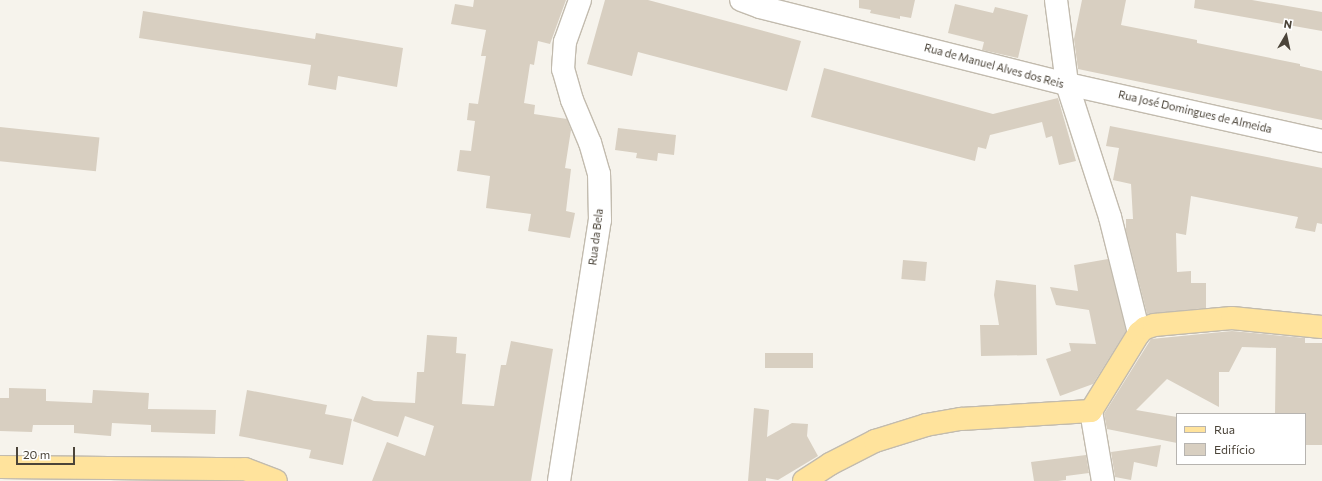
<!DOCTYPE html>
<html>
<head>
<meta charset="utf-8">
<style>
  body { margin:0 }
  #map { position:relative; width:1322px; height:481px; overflow:hidden; background:#f6f3ec; font-family:Commissioner,sans-serif }
  div>[style] { position:absolute }
  .building>* { inset:0; background:#d8cfc1; transform-origin:0 0 }
  .roads { filter:drop-shadow(1px 0 #c2bbae) drop-shadow(-1px 0 #c2bbae) drop-shadow(0 1px #c2bbae) drop-shadow(0 -1px #c2bbae) }
  .minor>* { height:22px; margin:-11px; padding:0 11px; transform-origin:11px; border-radius:11px; background:#fff }
  .major>* { height:22px; margin:-11px; padding:0 11px; transform-origin:11px; border-radius:11px; background:#ffe39c }
  span { translate:-50% -50%; white-space:nowrap; text-align:center; line-height:1.15; -webkit-text-stroke:3.5px #fff; paint-order:stroke }
  .street-label { font-size:11px; color:#4b4439 }
  .legend { position:absolute; left:1176px; top:413px; width:130px; height:52px; box-sizing:border-box; background:#fff; border:1px solid #b7b4b0; margin:0; padding:5px 7px; list-style:none; font-size:12px; color:#4b4439 }
  .legend li { display:flex; align-items:center; gap:8px; height:20px }
  .legend b { width:20px; border:1px solid #b7b4b0 }
  .north { position:absolute; left:1266px; top:16px; width:40px; height:40px; -webkit-text-stroke:3px #fff; paint-order:stroke; rotate:9deg; font-size:11px; font-weight:700; line-height:16px; text-align:center; color:#4b4439 }
  .north::after { content:''; display:block; margin:auto; width:14px; height:18px; background:#4b4439; clip-path:polygon(50% 0,100% 100%,50% 72%,0 100%) }
  .scale { position:absolute; left:16px; top:447px; width:59px; height:18px; box-sizing:border-box; border:2px solid #4b4439; border-top:0; padding-left:5px; font-size:12px; line-height:14px; white-space:nowrap; color:#4b4439; -webkit-text-stroke:3px #fff; paint-order:stroke }
</style>
</head>
<body>
<div id="map">
  <div class="building">
    <i style="clip-path:polygon(474px 0,566px 0,550px 44px,538px 41px,534px 65px,530px 64px,524px 103px,535px 105px,534px 114px,567px 119px,571px 130px,565px 168px,571px 169px,566px 211px,575px 213px,570px 238px,528px 231px,531px 214px,486px 208px,490px 176px,457px 171px,460px 150px,471px 151px,475px 121px,467px 120px,469px 103px,478px 104px,486px 56px,481px 56px,486px 30px,451px 24px,455px 4px,473px 7px)"></i>
    <i style="clip-path:polygon(605px 0,648px 0,801px 41px,787px 91px,638px 52px,632px 76px,587px 64px)"></i>
    <i style="clip-path:polygon(859px 0,915px 0,911px 18px,900px 16px,900px 19px,870px 13px,871px 10px,859px 8px)"></i>
    <i style="clip-path:polygon(1082px 0,1126px 0,1121px 25px,1197px 40px,1197px 43px,1300px 64px,1300px 66px,1322px 71px,1322px 120px,1078px 69px,1074px 39px)"></i>
    <i style="clip-path:polygon(1195px 0,1252px 0,1322px 12px,1322px 31px,1194px 8px)"></i>
    <i style="clip-path:polygon(955px 4px,993px 13px,995px 7px,1028px 15px,1018px 58px,982px 50px,984px 42px,948px 33px)"></i>
    <i style="clip-path:polygon(143px 11px,315px 39px,316px 33px,403px 48px,397px 87px,338px 76px,336px 90px,308px 85px,311px 65px,139px 38px)"></i>
    <i style="clip-path:polygon(824px 68px,993px 114px,1058px 98px,1076px 161px,1059px 165px,1052px 136px,1046px 138px,1042px 122px,990px 135px,986px 149px,978px 147px,975px 161px,811px 117px)"></i>
    <i style="clip-path:polygon(1110px 126px,1322px 168px,1322px 224px,1317px 223px,1315px 232px,1295px 228px,1298px 217px,1191px 196px,1186px 235px,1176px 233px,1177px 272px,1191px 271px,1191px 283px,1206px 283px,1206px 308px,1147px 314px,1126px 231px,1126px 219px,1133px 219px,1131px 184px,1113px 180px,1119px 148px,1106px 146px)"></i>
    <i style="left:0;top:127px;width:100px;height:34px;rotate:6deg"></i>
    <i style="clip-path:polygon(618px 128px,676px 135px,674px 155px,658px 153px,657px 161px,636px 158px,637px 153px,615px 150px)"></i>
    <i style="clip-path:polygon(1108px 259px,1126px 331px,1093px 384px,1060px 396px,1046px 359px,1071px 351px,1069px 343px,1096px 344px,1089px 310px,1056px 305px,1050px 287px,1078px 291px,1074px 265px)"></i>
    <i style="left:903px;top:260px;width:24px;height:19px;rotate:5deg"></i>
    <i style="clip-path:polygon(996px 280px,1036px 285px,1037px 355px,981px 356px,980px 325px,999px 325px,994px 295px)"></i>
    <i style="clip-path:polygon(1232px 331px,1305px 338px,1305px 343px,1322px 343px,1322px 445px,1306px 445px,1305px 414px,1275px 414px,1276px 348px,1242px 347px,1229px 372px,1219px 372px,1219px 407px,1167px 379px,1136px 410px,1177px 417px,1177px 443px,1107px 429px,1104px 414px,1151px 339px)"></i>
    <i style="clip-path:polygon(427px 335px,457px 337px,456px 353px,466px 354px,462px 404px,494px 406px,501px 365px,506px 365px,511px 341px,553px 349px,531px 481px,372px 481px,387px 442px,425px 456px,434px 426px,405px 416px,398px 437px,353px 421px,362px 396px,374px 401px,415px 403px,417px 372px,424px 372px)"></i>
    <i style="left:765px;top:353px;width:48px;height:15px"></i>
    <i style="clip-path:polygon(9px 388px,46px 389px,46px 401px,92px 403px,93px 390px,149px 393px,148px 409px,216px 410px,215px 434px,151px 432px,151px 425px,112px 423px,111px 436px,74px 433px,74px 425px,33px 425px,32px 432px,0 431px,0 398px,9px 398px)"></i>
    <i style="clip-path:polygon(247px 390px,327px 405px,325px 414px,352px 419px,343px 465px,309px 458px,311px 450px,239px 436px)"></i>
    <i style="clip-path:polygon(754px 408px,769px 410px,767px 437px,792px 423px,808px 424px,807px 436px,818px 456px,778px 480px,766px 478px,766px 481px,748px 481px)"></i>
    <i style="clip-path:polygon(1161px 445px,1157px 467px,1134px 462px,1131px 480px,1115px 477px,1111px 452px)"></i>
    <i style="clip-path:polygon(1086px 455px,1089px 473px,1066px 476px,1066px 480px,1058px 481px,1034px 481px,1031px 462px)"></i>
  </div>
  <div class="roads">
    <div class="minor">
      <i style="left:741px;top:0;width:20px;rotate:20deg"></i>
      <i style="left:760px;top:7px;width:317px;rotate:14.1deg"></i>
      <i style="left:1067px;top:84px;width:261px;rotate:12.6deg"></i>
      <i style="left:1056px;top:0;width:85px;rotate:82.5deg"></i>
      <i style="left:1067px;top:84px;width:140px;rotate:72.1deg"></i>
      <i style="left:1110px;top:217px;width:120px;rotate:76deg"></i>
      <i style="left:1091px;top:411px;width:71px;rotate:80.3deg"></i>
      <i style="left:559px;top:481px;width:264px;rotate:-81.1deg"></i>
      <i style="left:600px;top:220px;width:46px;rotate:-91.2deg"></i>
      <i style="left:599px;top:174px;width:32px;rotate:-106deg"></i>
      <i style="left:590px;top:143px;width:47px;rotate:-112.7deg"></i>
      <i style="left:572px;top:100px;width:32px;rotate:-106deg"></i>
      <i style="left:563px;top:69px;width:27px;rotate:-86deg"></i>
      <i style="left:565px;top:42px;width:45px;rotate:-70.3deg"></i>
    </div>
    <div class="major">
      <i style="left:0;top:467px;width:245px;rotate:0.5deg"></i>
      <i style="left:245px;top:469px;width:33px;rotate:21deg"></i>
      <i style="left:804px;top:481px;width:31px;rotate:-33deg"></i>
      <i style="left:830px;top:464px;width:51px;rotate:-27.1deg"></i>
      <i style="left:875px;top:441px;width:53px;rotate:-17.4deg"></i>
      <i style="left:926px;top:425px;width:36px;rotate:-10deg"></i>
      <i style="left:961px;top:419px;width:130px;rotate:-3.5deg"></i>
      <i style="left:1091px;top:411px;width:92px;rotate:-58.4deg"></i>
      <i style="left:1139px;top:333px;width:8px;rotate:-40deg"></i>
      <i style="left:1145px;top:328px;width:9px;rotate:-18deg"></i>
      <i style="left:1154px;top:325px;width:78px;rotate:-5.1deg"></i>
      <i style="left:1232px;top:318px;width:90px;rotate:5.7deg"></i>
    </div>
  </div>
  <div class="street-label">
    <span style="left:994px;top:66px;rotate:15deg">Rua de Manuel Alves dos Reis</span>
    <span style="left:1195px;top:112px;rotate:13deg">Rua José Domingues de Almeida</span>
    <span style="left:596px;top:237px;rotate:-83deg">Rua da Bela</span>
  </div>
  <ul class="legend">
  <li><b style="height:5px;background:#ffe39c"></b>Rua</li>
  <li><b style="height:11px;background:#d8cfc1"></b>Edifício</li>
  </ul>
  <div class="north">N</div>
  <div class="scale">20 m</div>
</div>
</body>
</html>
